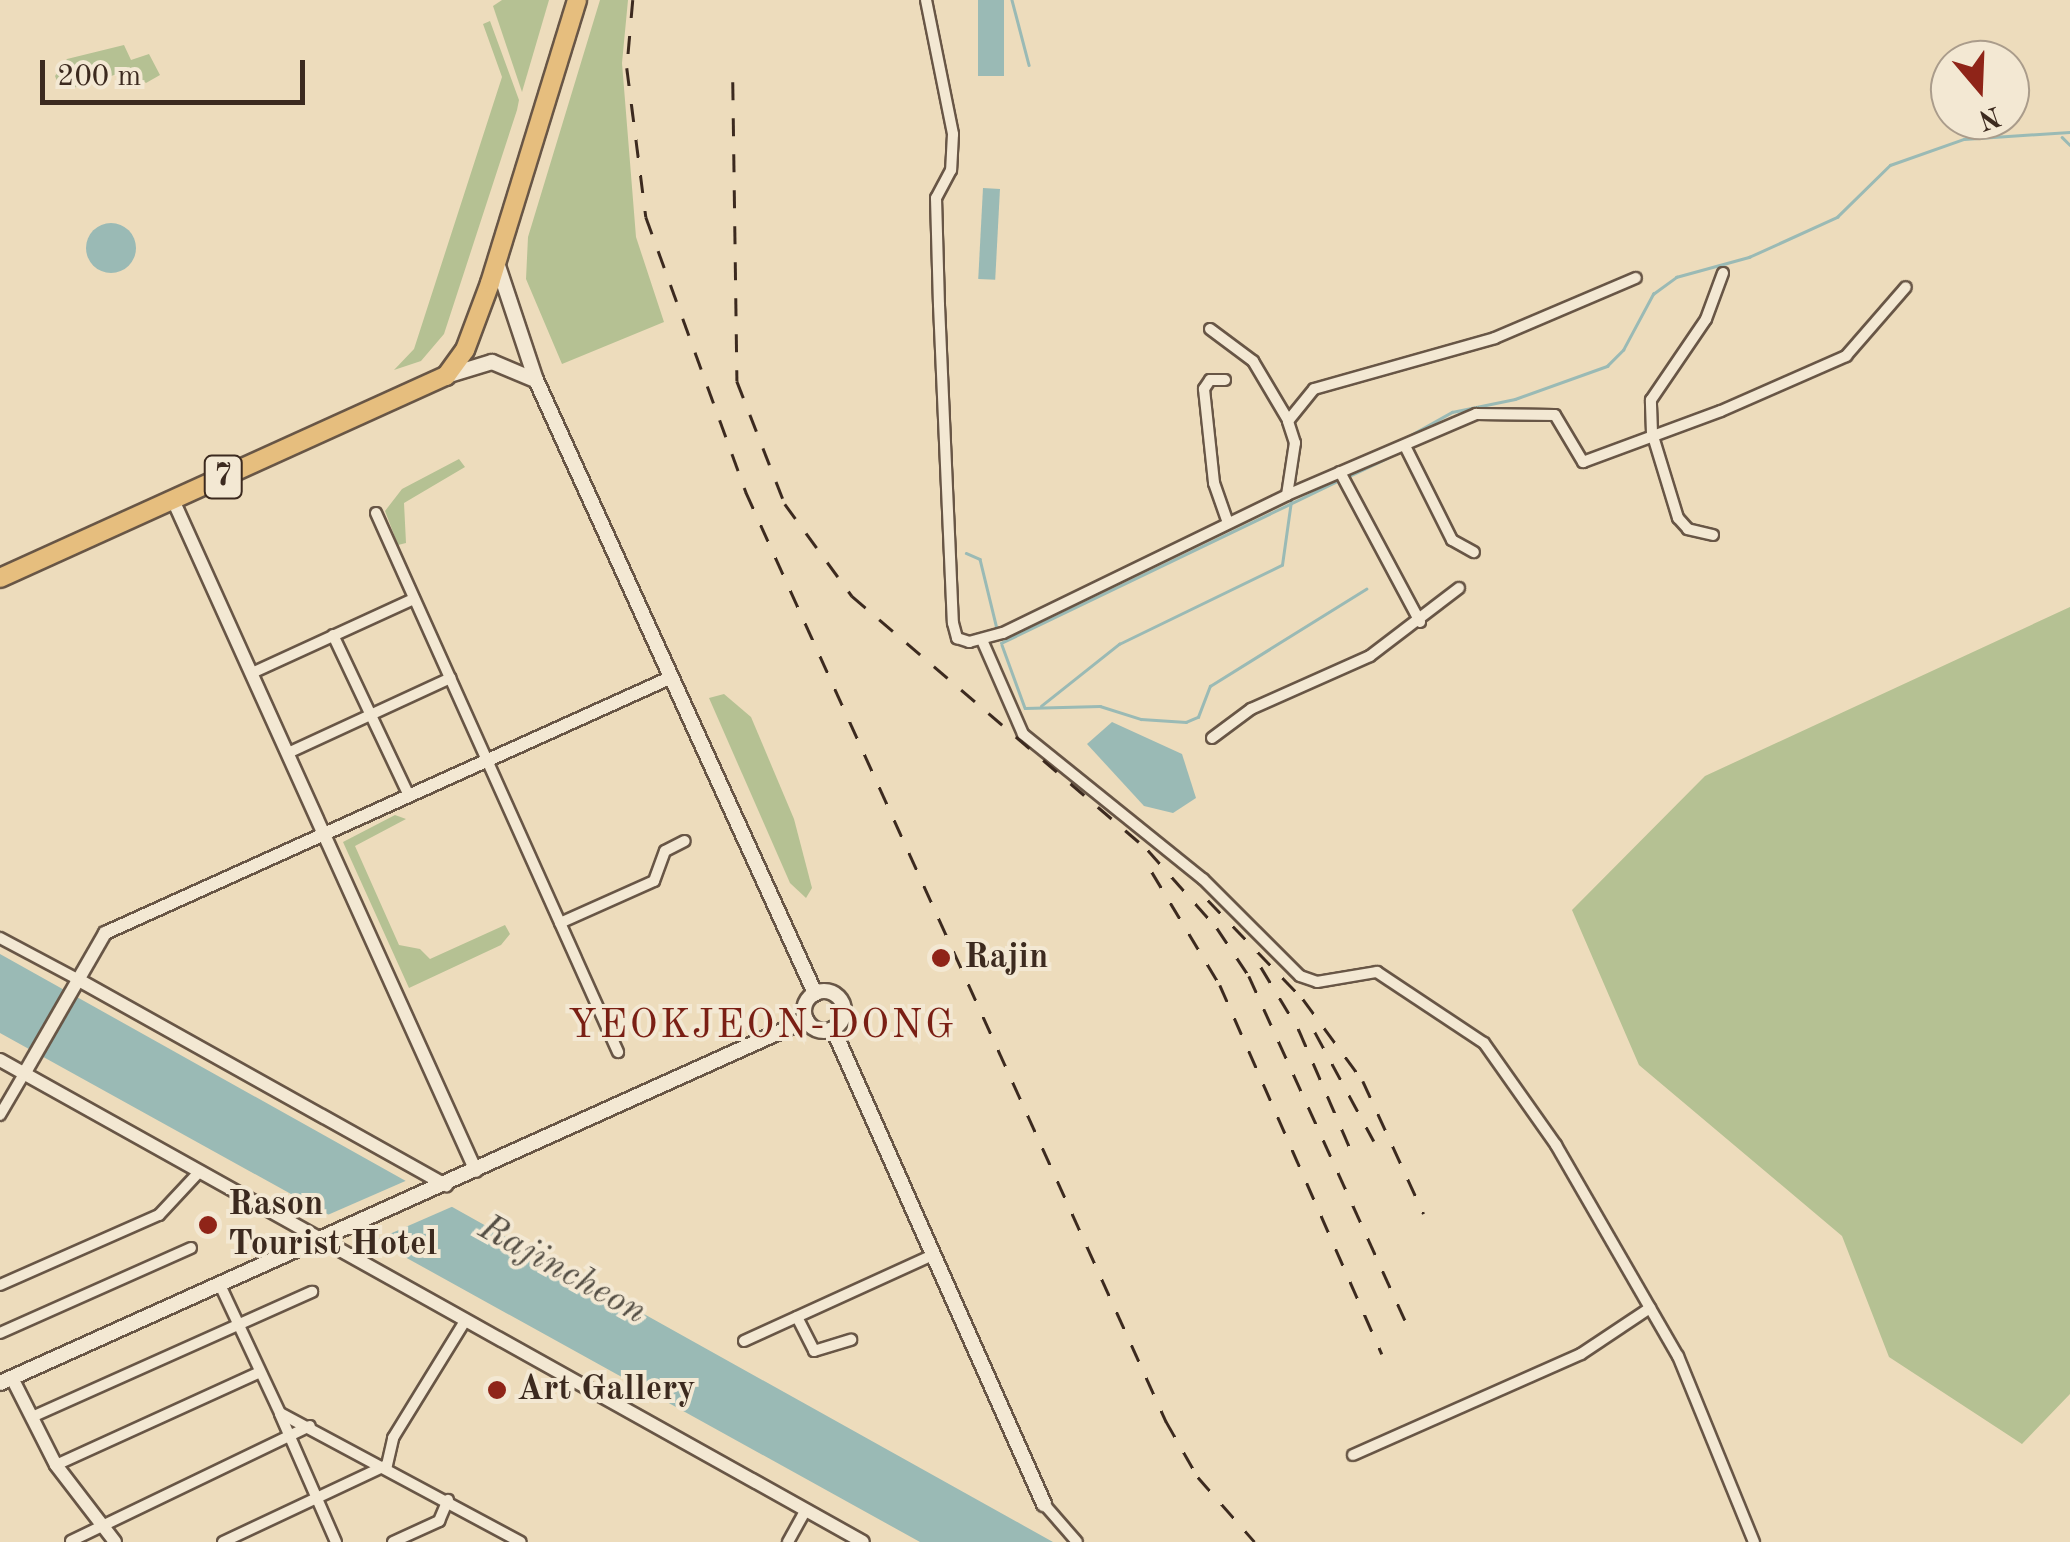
<!DOCTYPE html>
<html>
<head>
<meta charset="utf-8">
<style>
  body { margin:0 }
  #map { position:relative; width:2070px; height:1542px; overflow:hidden; background:#eddcbc; font-family:"Old Standard TT",serif }
  div>[style] { position:absolute }
  .green>* { inset:0; background:#b5c193 }
  .water>* { inset:0; background:#9abab5; transform-origin:0 0 }
  .round { border-radius:50% }
  .pier>* { inset:0; background:#eddcbc }
  .stream>* { height:2.5px; margin:-1.25px; padding:0 1.25px; transform-origin:1.25px; border-radius:1.25px; background:#9abab5 }
  .roads { filter:drop-shadow(2px 0 #685646) drop-shadow(-2px 0 #685646) drop-shadow(0 2px #685646) drop-shadow(0 -2px #685646) }
  .minor>* { height:10px; margin:-5px; padding:0 5px; transform-origin:5px; border-radius:5px; background:#f3e8d3 }
  .tertiary>* { height:12px; margin:-6px; padding:0 6px; transform-origin:6px; border-radius:6px; background:#f3e8d3 }
  .secondary>* { height:14px; margin:-7px; padding:0 7px; transform-origin:7px; border-radius:7px; background:#f3e8d3 }
  .secondary>.ring { margin:-7px; padding:0; box-sizing:content-box; background:none; border:14px solid #f3e8d3; border-radius:50% }
  .trunk>* { height:18px; margin:-9px; padding:0 9px; transform-origin:9px; border-radius:9px; background:#e6be7e }
  .rail>* { height:2.5px; margin-top:-1.25px; transform-origin:0; background:repeating-linear-gradient(90deg,#3c2a1f 0 18px,transparent 0 36px) }
  .dots>* { width:28px; height:28px; translate:-50% -50%; box-sizing:border-box; border:5px solid #f3e8d3; border-radius:50% }
  span { translate:-50% -50%; white-space:nowrap; text-align:center; line-height:1.15; -webkit-text-stroke:8px #f3e8d3; paint-order:stroke }
  .shield-label span { padding:2px 8px; background:#f3e8d3; border:2px solid; border-radius:8px; -webkit-text-stroke-width:0 }
  .shield-label { font-size:32px; color:#3c2a1f; font-weight:700 }
  .poi-label { font-size:35px; color:#3c2a1f; font-weight:700 }
  .left { translate:0 -50%; text-align:left }
  .water-label { font-size:38px; color:#544e44; font-style:italic }
  .quarter-label { font-size:40px; color:#7a1f14; letter-spacing:2.5px }
  .north { position:absolute; left:1930px; top:40px; width:100px; height:100px; box-sizing:border-box; background:#f3e8d3; border:2px solid #aa9c8b; border-radius:50%; rotate:161deg; font-size:28px; font-weight:700; line-height:40px; text-align:center; color:#3c2a1f }
  .north::after { content:''; display:block; margin:auto; width:35px; height:45px; background:#8f2418; clip-path:polygon(50% 0,100% 100%,50% 72%,0 100%) }
  .scale { position:absolute; left:40px; top:60px; width:265px; height:45px; box-sizing:border-box; border:5px solid #3c2a1f; border-top:0; padding-left:12px; font-size:30px; line-height:35px; white-space:nowrap; color:#3c2a1f; -webkit-text-stroke:8px #f3e8d3; paint-order:stroke }
</style>
</head>
<body>
<div id="map">
  <div class="green">
    <i style="clip-path:polygon(502px 0,549px 0,522px 92px,493px 6px)"></i>
    <i style="clip-path:polygon(600px 0,628px 0,622px 63px,636px 237px,664px 322px,562px 364px,526px 279px,528px 237px)"></i>
    <i style="clip-path:polygon(490px 21px,519px 100px,517px 110px,444px 334px,421px 361px,394px 370px,414px 349px,502px 77px,483px 24px)"></i>
    <i style="clip-path:polygon(124px 45px,131px 60px,149px 54px,160px 75px,146px 83px,130px 70px,73px 88px,59px 86px,55px 76px,67px 59px)"></i>
    <i style="clip-path:polygon(459px 459px,465px 467px,404px 503px,406px 543px,398px 545px,385px 511px,402px 489px)"></i>
    <i style="clip-path:polygon(2070px 607px,2070px 1394px,2022px 1444px,1889px 1357px,1842px 1236px,1639px 1065px,1572px 910px,1705px 776px)"></i>
    <i style="clip-path:polygon(724px 694px,751px 717px,794px 819px,812px 888px,806px 898px,790px 883px,709px 698px)"></i>
    <i style="clip-path:polygon(395px 815px,406px 819px,355px 846px,399px 945px,420px 949px,430px 959px,505px 925px,510px 934px,501px 945px,409px 988px,343px 842px)"></i>
  </div>
  <div class="water">
    <i style="left:978px;top:0;width:26px;height:76px"></i>
    <i style="left:983px;top:188px;width:17px;height:91px;rotate:3deg"></i>
    <i class="round" style="left:86px;top:223px;width:50px;height:50px"></i>
    <i style="clip-path:polygon(1112px 722px,1182px 754px,1196px 798px,1173px 813px,1144px 806px,1087px 744px)"></i>
    <i style="clip-path:polygon(0 954px,488px 1227px,1053px 1542px,920px 1542px,0 1033px)"></i>
  </div>
  <div class="pier">
    <i style="clip-path:polygon(410px 1179px,456px 1205px,369px 1243px,323px 1217px)"></i>
  </div>
  <div class="stream">
    <i style="left:1012px;top:0;width:67px;rotate:75.3deg"></i>
    <i style="left:2062px;top:137px;width:11px;rotate:45deg"></i>
    <i style="left:1391px;top:446px;width:70px;rotate:-29.1deg"></i>
    <i style="left:1452px;top:412px;width:64px;rotate:-11.7deg"></i>
    <i style="left:1515px;top:399px;width:98px;rotate:-19.7deg"></i>
    <i style="left:1607px;top:366px;width:23px;rotate:-45deg"></i>
    <i style="left:1623px;top:350px;width:64px;rotate:-61.8deg"></i>
    <i style="left:1653px;top:294px;width:29px;rotate:-36deg"></i>
    <i style="left:1676px;top:277px;width:76px;rotate:-15.3deg"></i>
    <i style="left:1749px;top:257px;width:97px;rotate:-24.4deg"></i>
    <i style="left:1837px;top:217px;width:74px;rotate:-44.5deg"></i>
    <i style="left:1890px;top:165px;width:78px;rotate:-19.4deg"></i>
    <i style="left:1964px;top:139px;width:106px;rotate:-3.8deg"></i>
    <i style="left:1345px;top:478px;width:47px;rotate:-25.5deg"></i>
    <i style="left:966px;top:553px;width:15px;rotate:23deg"></i>
    <i style="left:980px;top:559px;width:76px;rotate:76.3deg"></i>
    <i style="left:1001px;top:643px;width:373px;rotate:-25.7deg"></i>
    <i style="left:1002px;top:645px;width:67px;rotate:69.9deg"></i>
    <i style="left:1025px;top:708px;width:75px;rotate:-1.5deg"></i>
    <i style="left:1100px;top:706px;width:43px;rotate:17.6deg"></i>
    <i style="left:1141px;top:719px;width:45px;rotate:3.8deg"></i>
    <i style="left:1186px;top:722px;width:13px;rotate:-23deg"></i>
    <i style="left:1198px;top:717px;width:33px;rotate:-69deg"></i>
    <i style="left:1210px;top:686px;width:184px;rotate:-31.9deg"></i>
    <i style="left:1041px;top:706px;width:100px;rotate:-38.5deg"></i>
    <i style="left:1119px;top:644px;width:181px;rotate:-25.9deg"></i>
    <i style="left:1282px;top:565px;width:65px;rotate:-82deg"></i>
  </div>
  <div class="roads">
    <div class="minor">
      <i style="left:926px;top:0;width:137px;rotate:78.6deg"></i>
      <i style="left:953px;top:134px;width:36px;rotate:93deg"></i>
      <i style="left:951px;top:170px;width:32px;rotate:118deg"></i>
      <i style="left:936px;top:198px;width:107px;rotate:88.4deg"></i>
      <i style="left:939px;top:305px;width:318px;rotate:87.5deg"></i>
      <i style="left:953px;top:623px;width:16px;rotate:75deg"></i>
      <i style="left:957px;top:638px;width:13px;rotate:18deg"></i>
      <i style="left:969px;top:642px;width:35px;rotate:-15deg"></i>
      <i style="left:1003px;top:633px;width:316px;rotate:-25.9deg"></i>
      <i style="left:1287px;top:495px;width:206px;rotate:-23.2deg"></i>
      <i style="left:1476px;top:414px;width:79px;rotate:0.7deg"></i>
      <i style="left:1555px;top:415px;width:55px;rotate:59.2deg"></i>
      <i style="left:1583px;top:462px;width:147px;rotate:-20.3deg"></i>
      <i style="left:1721px;top:411px;width:137px;rotate:-23.7deg"></i>
      <i style="left:1846px;top:356px;width:91px;rotate:-49deg"></i>
      <i style="left:1210px;top:329px;width:54px;rotate:36.7deg"></i>
      <i style="left:1253px;top:361px;width:69px;rotate:59.3deg"></i>
      <i style="left:1225px;top:380px;width:15px;rotate:180deg"></i>
      <i style="left:1210px;top:380px;width:11px;rotate:124deg"></i>
      <i style="left:1204px;top:389px;width:95px;rotate:83.9deg"></i>
      <i style="left:1214px;top:483px;width:42px;rotate:70.7deg"></i>
      <i style="left:1405px;top:446px;width:105px;rotate:63.4deg"></i>
      <i style="left:1452px;top:540px;width:25px;rotate:29deg"></i>
      <i style="left:1340px;top:472px;width:170px;rotate:61.9deg"></i>
      <i style="left:1287px;top:495px;width:53px;rotate:-81.3deg"></i>
      <i style="left:1295px;top:443px;width:23px;rotate:-108deg"></i>
      <i style="left:1288px;top:421px;width:41px;rotate:-50.9deg"></i>
      <i style="left:1314px;top:389px;width:188px;rotate:-15.7deg"></i>
      <i style="left:1495px;top:338px;width:153px;rotate:-23.1deg"></i>
      <i style="left:376px;top:513px;width:591px;rotate:65.82deg"></i>
      <i style="left:1713px;top:535px;width:26px;rotate:-167deg"></i>
      <i style="left:1688px;top:529px;width:15px;rotate:-132deg"></i>
      <i style="left:1678px;top:518px;width:89px;rotate:-107deg"></i>
      <i style="left:1652px;top:433px;width:33px;rotate:-92deg"></i>
      <i style="left:1651px;top:400px;width:98px;rotate:-55.8deg"></i>
      <i style="left:1706px;top:319px;width:49px;rotate:-69.7deg"></i>
      <i style="left:333px;top:635px;width:178px;rotate:64.7deg"></i>
      <i style="left:982px;top:640px;width:103px;rotate:66.4deg"></i>
      <i style="left:1023px;top:734px;width:231px;rotate:38.9deg"></i>
      <i style="left:1203px;top:879px;width:137px;rotate:45deg"></i>
      <i style="left:1300px;top:976px;width:18px;rotate:19deg"></i>
      <i style="left:1317px;top:982px;width:61px;rotate:-9.5deg"></i>
      <i style="left:1377px;top:972px;width:128px;rotate:33.6deg"></i>
      <i style="left:1484px;top:1043px;width:125px;rotate:54.8deg"></i>
      <i style="left:1556px;top:1145px;width:244px;rotate:60deg"></i>
      <i style="left:1678px;top:1356px;width:201px;rotate:67.8deg"></i>
      <i style="left:252px;top:673px;width:178px;rotate:-24.6deg"></i>
      <i style="left:1212px;top:738px;width:49px;rotate:-36.6deg"></i>
      <i style="left:1251px;top:709px;width:130px;rotate:-24deg"></i>
      <i style="left:1370px;top:656px;width:112px;rotate:-37.4deg"></i>
      <i style="left:288px;top:753px;width:179px;rotate:-24.8deg"></i>
      <i style="left:560px;top:923px;width:103px;rotate:-24.1deg"></i>
      <i style="left:654px;top:881px;width:32px;rotate:-70deg"></i>
      <i style="left:665px;top:851px;width:22px;rotate:-27deg"></i>
      <i style="left:0;top:938px;width:87px;rotate:28deg"></i>
      <i style="left:0;top:1115px;width:48px;rotate:-59.7deg"></i>
      <i style="left:0;top:1285px;width:174px;rotate:-23.8deg"></i>
      <i style="left:159px;top:1215px;width:60px;rotate:-47deg"></i>
      <i style="left:220px;top:1285px;width:141px;rotate:64.9deg"></i>
      <i style="left:280px;top:1413px;width:273px;rotate:28.2deg"></i>
      <i style="left:797px;top:1317px;width:38px;rotate:63deg"></i>
      <i style="left:814px;top:1351px;width:39px;rotate:-17deg"></i>
      <i style="left:0;top:1333px;width:209px;rotate:-24deg"></i>
      <i style="left:744px;top:1341px;width:208px;rotate:-24.5deg"></i>
      <i style="left:280px;top:1414px;width:140px;rotate:66.4deg"></i>
      <i style="left:32px;top:1417px;width:307px;rotate:-24.1deg"></i>
      <i style="left:1353px;top:1455px;width:249px;rotate:-23.9deg"></i>
      <i style="left:1581px;top:1354px;width:83px;rotate:-33.7deg"></i>
      <i style="left:56px;top:1465px;width:224px;rotate:-24.5deg"></i>
      <i style="left:1044px;top:1504px;width:50px;rotate:49deg"></i>
      <i style="left:71px;top:1541px;width:265px;rotate:-25.7deg"></i>
      <i style="left:223px;top:1542px;width:181px;rotate:-25.2deg"></i>
      <i style="left:387px;top:1465px;width:28px;rotate:-77deg"></i>
      <i style="left:393px;top:1438px;width:137px;rotate:-58.4deg"></i>
      <i style="left:393px;top:1542px;width:51px;rotate:-24.5deg"></i>
      <i style="left:439px;top:1521px;width:23px;rotate:-67deg"></i>
      <i style="left:788px;top:1542px;width:37px;rotate:-61deg"></i>
    </div>
    <div class="tertiary">
      <i style="left:173px;top:500px;width:736px;rotate:65.7deg"></i>
      <i style="left:77px;top:979px;width:423px;rotate:29.2deg"></i>
      <i style="left:0;top:1060px;width:988px;rotate:29.18deg"></i>
      <i style="left:24px;top:1074px;width:163px;rotate:-60.1deg"></i>
      <i style="left:105px;top:933px;width:622px;rotate:-24.3deg"></i>
      <i style="left:12px;top:1378px;width:97px;rotate:63.2deg"></i>
      <i style="left:56px;top:1465px;width:97px;rotate:52.5deg"></i>
    </div>
    <div class="secondary">
      <i style="left:497px;top:263px;width:123px;rotate:71.6deg"></i>
      <i style="left:536px;top:380px;width:674px;rotate:65.53deg"></i>
      <i style="left:446px;top:376px;width:48px;rotate:-16.9deg"></i>
      <i style="left:492px;top:362px;width:47px;rotate:22.7deg"></i>
      <i class="ring" style="left:804px;top:991px;width:26px;height:26px"></i>
      <i style="left:833px;top:1029px;width:520px;rotate:66.05deg"></i>
      <i style="left:0;top:1383px;width:884px;rotate:-24.25deg"></i>
    </div>
    <div class="trunk">
      <i style="left:0;top:578px;width:490px;rotate:-24.4deg"></i>
      <i style="left:446px;top:376px;width:32px;rotate:-54deg"></i>
      <i style="left:465px;top:350px;width:72px;rotate:-69.5deg"></i>
      <i style="left:490px;top:283px;width:296px;rotate:-72.9deg"></i>
    </div>
  </div>
  <div class="rail">
    <i style="left:633px;top:0;width:68px;rotate:95deg"></i>
    <i style="left:627px;top:68px;width:150px;rotate:82.7deg"></i>
    <i style="left:646px;top:217px;width:293px;rotate:70deg"></i>
    <i style="left:746px;top:492px;width:1020px;rotate:65.67deg"></i>
    <i style="left:1166px;top:1421px;width:64px;rotate:60.3deg"></i>
    <i style="left:1198px;top:1477px;width:86px;rotate:48.8deg"></i>
    <i style="left:733px;top:82px;width:299px;rotate:89.2deg"></i>
    <i style="left:737px;top:381px;width:132px;rotate:68.7deg"></i>
    <i style="left:785px;top:504px;width:114px;rotate:53.9deg"></i>
    <i style="left:852px;top:596px;width:390px;rotate:40.6deg"></i>
    <i style="left:1148px;top:850px;width:104px;rotate:48.5deg"></i>
    <i style="left:1217px;top:928px;width:58px;rotate:56.3deg"></i>
    <i style="left:1249px;top:976px;width:378px;rotate:65.6deg"></i>
    <i style="left:1152px;top:872px;width:132px;rotate:59deg"></i>
    <i style="left:1220px;top:985px;width:403px;rotate:66.3deg"></i>
    <i style="left:1208px;top:900px;width:137px;rotate:46.2deg"></i>
    <i style="left:1303px;top:999px;width:102px;rotate:53.8deg"></i>
    <i style="left:1363px;top:1081px;width:146px;rotate:65.4deg"></i>
    <i style="left:1261px;top:967px;width:74px;rotate:58.9deg"></i>
    <i style="left:1299px;top:1030px;width:131px;rotate:66.6deg"></i>
    <i style="left:1315px;top:1032px;width:124px;rotate:61.6deg"></i>
  </div>
  <div class="dots">
    <i style="left:941px;top:958px;background:#8f2418"></i>
    <i style="left:208px;top:1225px;background:#8f2418"></i>
    <i style="left:497px;top:1390px;background:#8f2418"></i>
  </div>
  <div class="shield-label">
    <span style="left:223px;top:477px">7</span>
  </div>
  <div class="poi-label">
    <span class="left" style="left:964px;top:958px">Rajin</span>
    <span class="left" style="left:228px;top:1225px">Rason<br>Tourist Hotel</span>
    <span class="left" style="left:517px;top:1390px">Art Gallery</span>
  </div>
  <div class="water-label">
    <span style="left:562px;top:1271px;rotate:29deg">Rajincheon</span>
  </div>
  <div class="quarter-label">
    <span style="left:762px;top:1027px">YEOKJEON-DONG</span>
  </div>
  <div class="north">N</div>
  <div class="scale">200 m</div>
</div>
</body>
</html>
